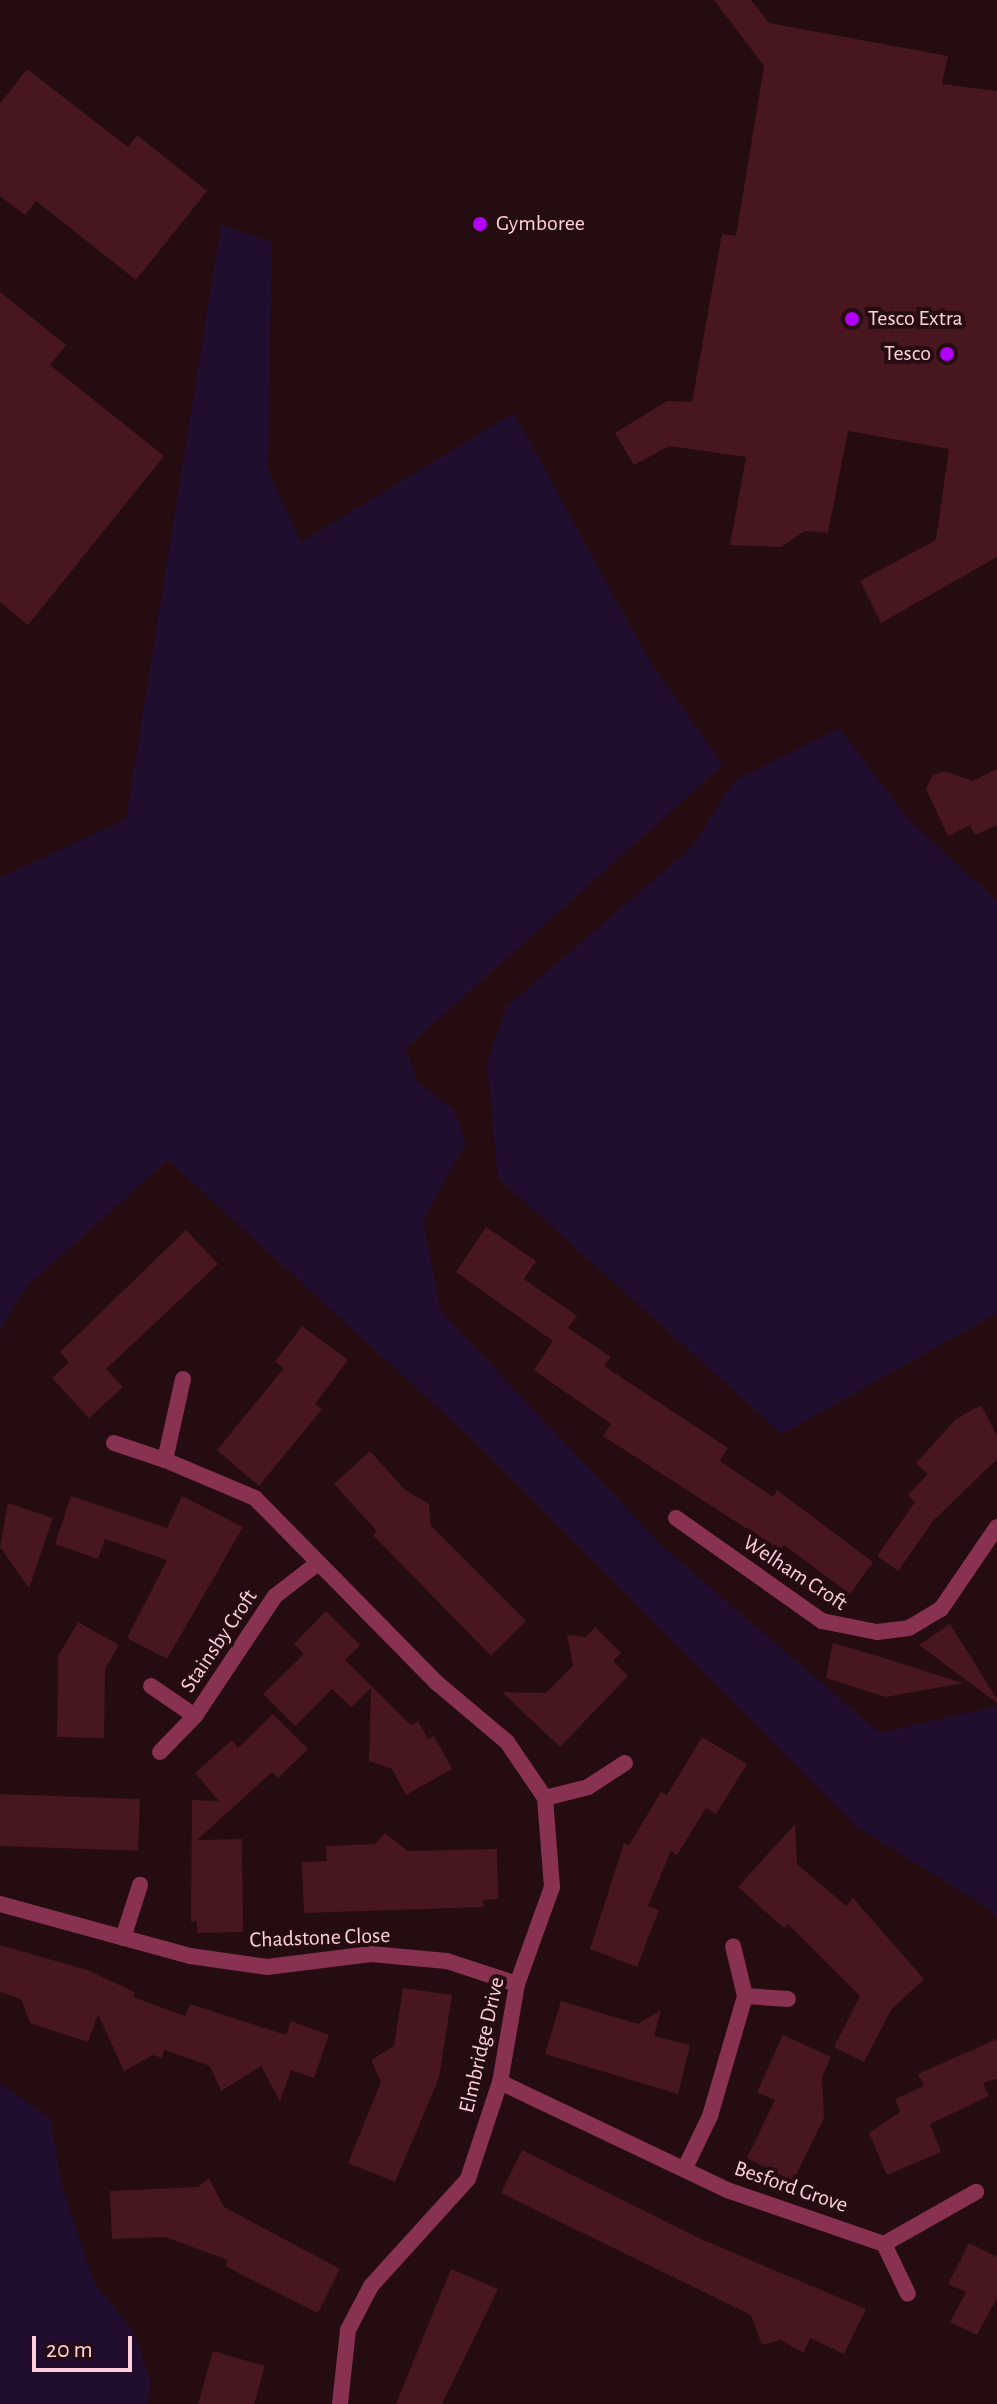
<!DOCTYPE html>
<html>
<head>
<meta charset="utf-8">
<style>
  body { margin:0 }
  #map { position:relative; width:997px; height:2404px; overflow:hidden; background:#240c11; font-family:"Alegreya Sans",sans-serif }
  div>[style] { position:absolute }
  .green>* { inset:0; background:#210e2f }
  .building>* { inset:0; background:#47161f; transform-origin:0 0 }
  .street>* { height:16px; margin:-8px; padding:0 8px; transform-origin:8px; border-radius:8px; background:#883150 }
  .dots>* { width:22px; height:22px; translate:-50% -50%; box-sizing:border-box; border:4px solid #240c11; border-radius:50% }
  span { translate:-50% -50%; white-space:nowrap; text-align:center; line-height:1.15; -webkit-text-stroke:8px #240c11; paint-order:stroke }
  .poi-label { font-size:22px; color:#ffcfdc }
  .left { translate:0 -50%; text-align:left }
  .right { translate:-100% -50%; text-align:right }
  .street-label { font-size:22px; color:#ffcfdc }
  .scale { position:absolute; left:32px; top:2336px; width:100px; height:36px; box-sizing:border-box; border:4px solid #ffcfdc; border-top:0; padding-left:10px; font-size:24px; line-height:28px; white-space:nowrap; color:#ffcfdc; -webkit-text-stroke:6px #240c11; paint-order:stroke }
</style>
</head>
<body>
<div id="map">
  <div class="green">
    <i style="clip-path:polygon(221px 225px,272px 242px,268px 470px,301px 542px,514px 413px,649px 660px,723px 765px,406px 1048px,417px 1081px,454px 1110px,466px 1143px,423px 1220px,441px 1311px,661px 1545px,880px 1733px,997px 1706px,997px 1920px,990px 1909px,857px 1827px,472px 1439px,168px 1160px,26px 1287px,0 1330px,0 878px,126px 819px)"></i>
    <i style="clip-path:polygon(839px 728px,908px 819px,997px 901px,997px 1313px,782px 1434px,498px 1178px,487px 1063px,507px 1006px,692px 847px,734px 781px)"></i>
    <i style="clip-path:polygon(0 2083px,50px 2119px,62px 2186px,94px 2282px,134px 2332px,151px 2382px,148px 2404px,0 2404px)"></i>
  </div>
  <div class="building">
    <i style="clip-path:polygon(714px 0,751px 0,769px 23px,948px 56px,942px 84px,997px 91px,997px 557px,881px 623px,860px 581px,936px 540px,949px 449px,848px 431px,828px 533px,805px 531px,781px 547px,730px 545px,746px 457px,669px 446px,634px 465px,615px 433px,667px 401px,692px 402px,722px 234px,736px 236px,764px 66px)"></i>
    <i style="clip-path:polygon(27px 69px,128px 147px,137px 135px,207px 191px,136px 280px,36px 201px,25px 215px,0 196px,0 104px)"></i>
    <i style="clip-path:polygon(0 292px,66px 345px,50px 365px,164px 456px,28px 625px,0 602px)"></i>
    <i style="clip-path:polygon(997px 769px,997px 825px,975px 835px,970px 825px,948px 836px,926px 789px,932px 776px,944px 771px,973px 781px)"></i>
    <i style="clip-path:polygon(486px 1227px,536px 1261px,524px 1279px,577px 1316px,568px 1328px,611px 1357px,604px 1366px,728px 1448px,720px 1461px,773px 1497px,777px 1490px,873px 1562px,850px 1594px,784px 1545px,780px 1550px,603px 1436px,611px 1424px,534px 1370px,553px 1341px,456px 1272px)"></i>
    <i style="clip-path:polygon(186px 1230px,218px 1264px,106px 1369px,123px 1387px,89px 1418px,52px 1378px,69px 1362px,60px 1352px)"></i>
    <i style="clip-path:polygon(302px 1326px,348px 1360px,315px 1404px,322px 1409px,259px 1486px,217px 1450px,284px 1368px,275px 1362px)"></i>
    <i style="clip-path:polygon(981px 1405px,997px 1436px,997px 1459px,934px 1520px,898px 1571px,877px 1556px,915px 1502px,908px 1495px,928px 1474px,916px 1463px,956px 1419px)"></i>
    <i style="clip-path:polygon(370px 1451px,405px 1490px,429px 1504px,431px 1526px,526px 1621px,491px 1656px,373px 1535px,377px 1531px,334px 1484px)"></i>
    <i style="clip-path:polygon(71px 1496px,167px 1528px,182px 1496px,243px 1527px,167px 1659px,127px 1638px,167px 1560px,105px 1539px,98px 1559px,55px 1544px)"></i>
    <i style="clip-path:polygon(8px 1503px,53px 1518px,29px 1588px,0 1547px)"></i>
    <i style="clip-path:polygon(326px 1611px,360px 1645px,345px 1660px,411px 1725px,418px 1721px,428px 1739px,434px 1736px,452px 1769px,406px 1795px,392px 1769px,369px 1761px,371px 1688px,351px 1707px,332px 1689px,295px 1726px,263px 1694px,304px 1654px,294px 1644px)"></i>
    <i style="clip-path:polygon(78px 1622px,119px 1645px,105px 1669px,104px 1738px,57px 1737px,58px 1656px)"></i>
    <i style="clip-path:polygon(950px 1624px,997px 1699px,997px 1703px,919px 1645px)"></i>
    <i style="clip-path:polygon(595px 1627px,621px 1653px,613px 1661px,628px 1676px,560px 1747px,502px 1692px,546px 1693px,573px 1666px,567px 1635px,586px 1637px)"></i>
    <i style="clip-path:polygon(833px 1643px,874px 1655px,963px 1683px,886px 1697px,826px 1678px)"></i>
    <i style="clip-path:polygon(273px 1714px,308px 1749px,278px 1778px,272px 1772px,197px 1840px,242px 1839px,243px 1932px,197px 1933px,197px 1921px,191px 1922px,192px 1800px,219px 1801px,195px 1773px,232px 1740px,238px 1748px)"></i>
    <i style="clip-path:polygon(702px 1737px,747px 1764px,716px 1814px,706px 1808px,677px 1855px,671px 1851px,648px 1906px,659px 1910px,637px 1967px,590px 1949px,624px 1843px,629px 1845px,661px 1792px,667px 1795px)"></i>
    <i style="left:0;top:1794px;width:140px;height:52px;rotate:2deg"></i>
    <i style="clip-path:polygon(795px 1824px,797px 1864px,846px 1906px,853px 1898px,924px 1979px,891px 2010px,864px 2062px,834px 2047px,860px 1996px,788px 1924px,784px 1928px,738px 1887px)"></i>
    <i style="clip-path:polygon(385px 1833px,408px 1851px,497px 1849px,498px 1899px,483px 1900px,484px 1907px,304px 1913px,302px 1862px,327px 1861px,326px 1846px,375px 1844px)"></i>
    <i style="clip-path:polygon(0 1945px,87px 1970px,135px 1992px,133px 1997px,185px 2016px,190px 2004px,286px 2035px,291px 2021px,329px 2035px,314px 2078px,291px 2070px,280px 2101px,261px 2066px,221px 2091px,210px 2066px,164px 2050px,162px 2058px,153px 2055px,124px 2071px,98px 2014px,88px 2042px,30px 2023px,21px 1999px,0 1992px)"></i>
    <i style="clip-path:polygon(403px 1988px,452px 1995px,439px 2078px,395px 2182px,348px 2163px,381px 2082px,371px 2060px,394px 2046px)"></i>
    <i style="clip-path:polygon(561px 2001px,638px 2024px,661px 2010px,654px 2036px,690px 2045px,678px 2094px,545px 2054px)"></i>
    <i style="clip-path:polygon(783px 2035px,831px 2057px,822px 2077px,824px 2118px,793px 2181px,747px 2158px,775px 2100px,757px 2092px)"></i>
    <i style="clip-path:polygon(997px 2039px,997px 2079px,983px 2083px,989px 2096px,930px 2124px,941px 2152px,887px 2175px,869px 2133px,900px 2112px,895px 2099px,924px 2086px,918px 2074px)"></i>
    <i style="clip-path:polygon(522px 2150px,701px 2239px,866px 2309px,844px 2354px,810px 2338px,804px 2353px,780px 2340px,762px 2345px,751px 2315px,501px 2193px)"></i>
    <i style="clip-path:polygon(209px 2178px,224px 2207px,340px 2269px,318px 2313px,225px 2266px,228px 2260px,165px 2237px,112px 2239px,110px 2191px,198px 2187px)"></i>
    <i style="clip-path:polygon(969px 2243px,997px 2257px,997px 2298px,977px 2335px,950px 2322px,966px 2292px,948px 2284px)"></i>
    <i style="clip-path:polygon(451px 2269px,498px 2289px,442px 2404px,396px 2404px)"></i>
    <i style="clip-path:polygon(213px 2351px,265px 2366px,254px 2404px,198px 2404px)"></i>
  </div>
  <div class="street">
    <i style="left:183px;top:1379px;width:83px;rotate:102.5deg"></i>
    <i style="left:165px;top:1460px;width:98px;rotate:22.9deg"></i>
    <i style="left:255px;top:1498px;width:260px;rotate:45.5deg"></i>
    <i style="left:437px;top:1683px;width:92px;rotate:40.1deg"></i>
    <i style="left:507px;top:1742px;width:68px;rotate:55.8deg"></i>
    <i style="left:545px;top:1798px;width:89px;rotate:85.5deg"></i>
    <i style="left:552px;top:1887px;width:103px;rotate:109.8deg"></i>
    <i style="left:517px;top:1984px;width:99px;rotate:99.8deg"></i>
    <i style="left:500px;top:2082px;width:102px;rotate:108.3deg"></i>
    <i style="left:468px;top:2179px;width:144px;rotate:132.2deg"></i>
    <i style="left:371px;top:2286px;width:50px;rotate:117.6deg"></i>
    <i style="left:348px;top:2330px;width:74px;rotate:96.2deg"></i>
    <i style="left:114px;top:1443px;width:54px;rotate:18.4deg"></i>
    <i style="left:676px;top:1518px;width:179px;rotate:35.2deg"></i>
    <i style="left:822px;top:1621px;width:56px;rotate:11.3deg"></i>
    <i style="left:877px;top:1632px;width:32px;rotate:-7deg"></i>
    <i style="left:909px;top:1628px;width:37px;rotate:-31deg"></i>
    <i style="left:941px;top:1609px;width:99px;rotate:-55.7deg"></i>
    <i style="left:151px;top:1686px;width:53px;rotate:34.3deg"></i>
    <i style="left:160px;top:1752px;width:50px;rotate:-45.8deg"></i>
    <i style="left:195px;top:1716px;width:144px;rotate:-56.3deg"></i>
    <i style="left:275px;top:1596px;width:54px;rotate:-37.5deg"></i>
    <i style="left:545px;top:1798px;width:44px;rotate:-14.3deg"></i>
    <i style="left:588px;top:1787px;width:44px;rotate:-33deg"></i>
    <i style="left:0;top:1904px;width:197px;rotate:15.3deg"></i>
    <i style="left:190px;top:1956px;width:78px;rotate:8.1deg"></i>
    <i style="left:267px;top:1967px;width:105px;rotate:-7.1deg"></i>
    <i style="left:371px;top:1954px;width:76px;rotate:5.3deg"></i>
    <i style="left:447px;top:1961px;width:74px;rotate:18.2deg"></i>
    <i style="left:123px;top:1938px;width:56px;rotate:-72.2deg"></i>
    <i style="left:745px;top:1996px;width:43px;rotate:4deg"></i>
    <i style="left:500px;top:2082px;width:251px;rotate:25.4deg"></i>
    <i style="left:727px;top:2190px;width:166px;rotate:19deg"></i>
    <i style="left:884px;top:2244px;width:106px;rotate:-29.5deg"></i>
    <i style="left:685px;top:2168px;width:58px;rotate:-64.3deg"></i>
    <i style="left:710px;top:2116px;width:125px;rotate:-73.7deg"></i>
    <i style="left:745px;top:1996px;width:51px;rotate:-103.5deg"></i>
    <i style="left:884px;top:2244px;width:55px;rotate:64.4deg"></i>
  </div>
  <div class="dots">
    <i style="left:480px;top:224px;background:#b200fa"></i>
    <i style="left:852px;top:319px;background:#b200fa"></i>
    <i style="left:947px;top:354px;background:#b200fa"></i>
  </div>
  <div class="poi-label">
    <span class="left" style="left:496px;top:224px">Gymboree</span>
    <span class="left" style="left:868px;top:319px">Tesco Extra</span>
    <span class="right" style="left:931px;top:354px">Tesco</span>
  </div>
  <div class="street-label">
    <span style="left:795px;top:1573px;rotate:33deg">Welham Croft</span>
    <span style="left:219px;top:1641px;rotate:-56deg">Stainsby Croft</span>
    <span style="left:320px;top:1938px;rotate:-2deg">Chadstone Close</span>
    <span style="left:482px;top:2045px;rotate:-77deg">Elmbridge Drive</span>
    <span style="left:791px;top:2187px;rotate:19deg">Besford Grove</span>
  </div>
  <div class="scale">20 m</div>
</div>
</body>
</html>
